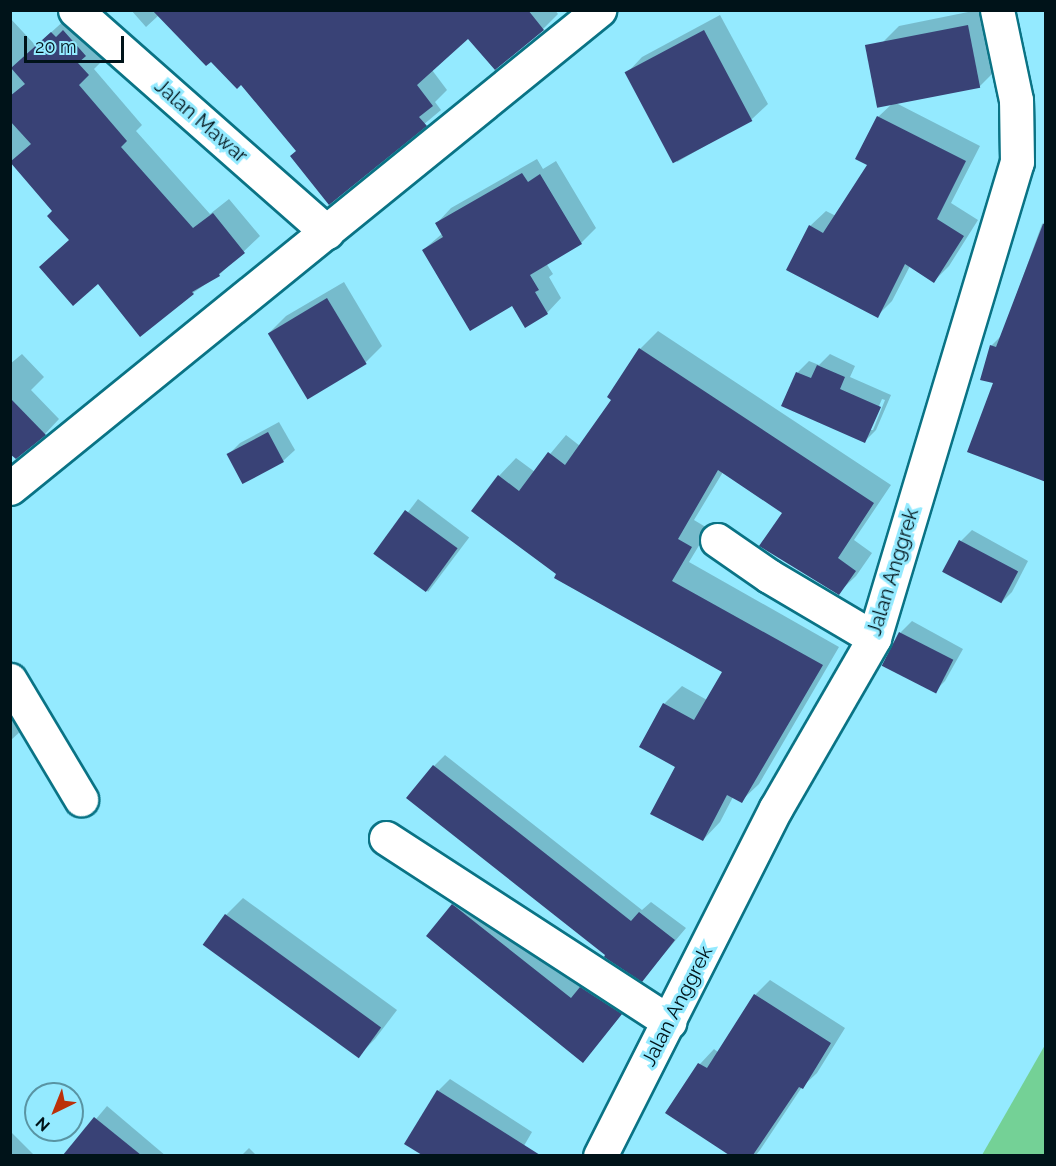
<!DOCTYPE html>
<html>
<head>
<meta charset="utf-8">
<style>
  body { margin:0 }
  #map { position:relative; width:1056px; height:1166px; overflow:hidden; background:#94eaff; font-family:Raleway,sans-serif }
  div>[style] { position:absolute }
  .water>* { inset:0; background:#74d196 }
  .shadow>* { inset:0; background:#0003; transform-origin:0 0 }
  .building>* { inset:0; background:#394276; transform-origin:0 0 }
  .roads { filter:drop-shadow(2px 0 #0a7385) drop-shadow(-2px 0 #0a7385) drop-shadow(0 2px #0a7385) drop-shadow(0 -2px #0a7385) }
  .minor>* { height:33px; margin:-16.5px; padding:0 16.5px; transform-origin:16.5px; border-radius:16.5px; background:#fff }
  span { translate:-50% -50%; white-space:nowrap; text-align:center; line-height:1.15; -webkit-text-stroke:6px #94eaff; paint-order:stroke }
  .street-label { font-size:20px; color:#001319 }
  .frame { position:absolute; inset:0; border:12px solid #001319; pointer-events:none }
  .north { position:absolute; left:24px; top:1082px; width:60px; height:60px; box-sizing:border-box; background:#94eaff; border:2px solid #5994a3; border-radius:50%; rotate:223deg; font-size:16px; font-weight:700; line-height:24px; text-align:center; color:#001319 }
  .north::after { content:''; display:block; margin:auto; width:21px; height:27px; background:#bb3109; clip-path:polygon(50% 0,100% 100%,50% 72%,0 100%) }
  .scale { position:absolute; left:24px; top:36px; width:100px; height:27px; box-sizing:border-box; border:3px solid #001319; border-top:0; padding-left:8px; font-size:18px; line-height:21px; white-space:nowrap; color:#001319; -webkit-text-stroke:4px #94eaff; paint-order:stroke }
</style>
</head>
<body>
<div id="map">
  <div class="water">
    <i style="clip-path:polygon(1045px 1045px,1045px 1155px,982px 1155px)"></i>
  </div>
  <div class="shadow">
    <i style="clip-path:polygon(131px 10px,256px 10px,159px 15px,146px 27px)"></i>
    <i style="clip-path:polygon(330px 10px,555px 10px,558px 14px,543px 29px,468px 36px,432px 70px,447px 90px,435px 102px,441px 110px,330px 203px,298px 151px)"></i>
    <i style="clip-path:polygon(978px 10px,984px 10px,996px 70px,979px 87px,883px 42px,899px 26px)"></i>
    <i style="clip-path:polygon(720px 15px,768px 104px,752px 119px,677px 162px,627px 73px,642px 57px)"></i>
    <i style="clip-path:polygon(10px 18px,36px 46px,67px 18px,104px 59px,94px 69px,142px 125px,136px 131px,210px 214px,229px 199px,260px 236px,220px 274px,193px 293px,70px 239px,54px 211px,10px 160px)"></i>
    <i style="clip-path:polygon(894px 102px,980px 146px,951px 203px,978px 220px,949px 266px,934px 281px,910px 266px,892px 301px,877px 316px,810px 226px,826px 211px,836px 216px,869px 164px,878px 117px)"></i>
    <i style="clip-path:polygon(537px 159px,543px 169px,556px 161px,596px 228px,581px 243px,546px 263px,553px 274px,549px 277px,561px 298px,547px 313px,512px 304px,423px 250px,443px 233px,437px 223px,451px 208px)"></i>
    <i style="clip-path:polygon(1046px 221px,1046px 481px,995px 382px,991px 346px,1002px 335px,1042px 224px)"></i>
    <i style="clip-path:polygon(344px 282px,382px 346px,365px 363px,269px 333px,286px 316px)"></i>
    <i style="clip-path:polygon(658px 331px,891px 485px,854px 540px,872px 553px,856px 576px,838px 593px,785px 513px,723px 472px,694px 520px,709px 529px,689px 562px,839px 647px,759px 784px,741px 801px,733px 797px,720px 822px,703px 840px,677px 766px,664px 704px,682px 686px,707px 700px,724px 671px,558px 574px,499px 476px,516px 458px,535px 472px,566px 435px,580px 446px,613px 400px,640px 349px)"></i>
    <i style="clip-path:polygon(22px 354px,44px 377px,31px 390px,59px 419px,45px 434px,10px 452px,10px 364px)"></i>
    <i style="clip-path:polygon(evenodd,830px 354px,855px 366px,850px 377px,891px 395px,876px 430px,865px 441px,783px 405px,798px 372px,809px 361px,819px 365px,830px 354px,882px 399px,885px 400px,873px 430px,869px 430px,882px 399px)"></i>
    <i style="clip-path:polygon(279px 422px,295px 450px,283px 461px,229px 454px,240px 443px)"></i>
    <i style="left:418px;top:499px;width:64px;height:68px;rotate:37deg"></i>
    <i style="clip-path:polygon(972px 530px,1028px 561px,1012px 592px,1001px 603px,961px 541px)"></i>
    <i style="clip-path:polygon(912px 621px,963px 649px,945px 681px,934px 692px,883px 664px,901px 632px)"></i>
    <i style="clip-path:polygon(10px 708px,24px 728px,10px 741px)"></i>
    <i style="clip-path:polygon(445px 755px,642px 910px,651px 902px,686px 928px,642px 980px,608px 954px,434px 766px)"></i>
    <i style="clip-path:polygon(465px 894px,582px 987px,593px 976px,632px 1002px,583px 1061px,428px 936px)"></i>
    <i style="clip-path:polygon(243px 898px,397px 1010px,375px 1039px,358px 1056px,205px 944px,226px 915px)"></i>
    <i style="clip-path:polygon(770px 980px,845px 1028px,817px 1073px,802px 1087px,760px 1150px,755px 1156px,732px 1156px,667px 1112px,700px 1064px,714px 1049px,719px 1053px,755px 995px)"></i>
    <i style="clip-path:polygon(450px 1079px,532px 1132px,518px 1156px,425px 1156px,406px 1143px,438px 1091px)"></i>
    <i style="clip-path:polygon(107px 1106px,166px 1156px,65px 1156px)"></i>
    <i style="clip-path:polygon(10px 1131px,35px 1156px,10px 1156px)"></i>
    <i style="clip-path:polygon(249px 1148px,257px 1156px,241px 1156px)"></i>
  </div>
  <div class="building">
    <i style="clip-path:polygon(152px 10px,528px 10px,544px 30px,495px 70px,468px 39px,417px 85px,433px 106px,419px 117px,427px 126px,329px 205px,290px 156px,296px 151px,241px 85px,237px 89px,211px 62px,206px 66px)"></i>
    <i style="left:968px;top:25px;width:64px;height:105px;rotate:79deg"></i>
    <i style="clip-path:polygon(63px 30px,86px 56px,78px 63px,89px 75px,79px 85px,127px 141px,121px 147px,193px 228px,213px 213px,245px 253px,219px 274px,220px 276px,192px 292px,194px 294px,140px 337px,98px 284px,73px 306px,39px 267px,69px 240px,47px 216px,52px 211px,10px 162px,31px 144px,10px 121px,10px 96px,25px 84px,11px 68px,51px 32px,56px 37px)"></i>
    <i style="left:704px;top:30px;width:103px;height:90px;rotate:62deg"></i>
    <i style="clip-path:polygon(877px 116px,966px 161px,937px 219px,964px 236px,934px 283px,905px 264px,878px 318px,786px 270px,809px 225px,823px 233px,867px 165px,855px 159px)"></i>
    <i style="clip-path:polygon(522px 173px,528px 182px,540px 174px,582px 244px,530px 275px,539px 290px,535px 292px,548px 314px,525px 328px,512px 306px,470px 331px,422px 250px,443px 237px,435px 223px)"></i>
    <i style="clip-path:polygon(1043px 224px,1046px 224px,1046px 482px,967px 452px,993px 383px,980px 380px,990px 345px,996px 347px)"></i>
    <i style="left:327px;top:298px;width:77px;height:69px;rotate:59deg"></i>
    <i style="clip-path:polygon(639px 348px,874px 503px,838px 558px,856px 571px,839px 595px,759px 546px,782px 513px,718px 470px,678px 539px,692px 547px,672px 581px,823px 665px,742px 803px,727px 795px,703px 841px,650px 814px,675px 767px,639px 747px,663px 703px,694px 720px,722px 672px,554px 578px,556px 574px,471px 511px,498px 475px,519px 491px,548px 452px,565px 465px,611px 400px,607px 397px)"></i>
    <i style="clip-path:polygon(817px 365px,845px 377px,840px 389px,881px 407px,865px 443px,781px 406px,796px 372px,811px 378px)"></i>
    <i style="clip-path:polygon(10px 398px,46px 435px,16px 459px,10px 454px)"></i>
    <i style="left:268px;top:432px;width:34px;height:47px;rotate:62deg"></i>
    <i style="left:405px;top:510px;width:65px;height:54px;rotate:36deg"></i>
    <i style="left:959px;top:540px;width:67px;height:36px;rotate:28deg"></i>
    <i style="left:899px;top:632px;width:61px;height:38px;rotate:27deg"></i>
    <i style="clip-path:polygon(433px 765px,631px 921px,639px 912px,675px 940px,642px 982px,604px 957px,605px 955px,406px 798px)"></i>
    <i style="clip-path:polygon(452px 904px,571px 998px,580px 987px,622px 1014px,583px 1063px,426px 936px)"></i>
    <i style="left:225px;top:914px;width:193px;height:38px;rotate:36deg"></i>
    <i style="clip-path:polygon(754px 994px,831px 1043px,803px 1089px,799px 1087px,753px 1155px,729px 1155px,665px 1113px,698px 1063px,707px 1068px)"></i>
    <i style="clip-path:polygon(437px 1090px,540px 1155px,422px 1155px,404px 1144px)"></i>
    <i style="clip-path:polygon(94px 1117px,141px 1155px,63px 1155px)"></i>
  </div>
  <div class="roads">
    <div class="minor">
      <i style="left:75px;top:10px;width:336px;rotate:41.4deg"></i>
      <i style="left:10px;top:488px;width:759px;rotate:-39.06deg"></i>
      <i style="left:717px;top:540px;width:63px;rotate:34.7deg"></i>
      <i style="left:769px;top:576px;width:122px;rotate:30.6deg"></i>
      <i style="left:10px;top:680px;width:139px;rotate:59.2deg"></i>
      <i style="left:386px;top:838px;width:338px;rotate:33deg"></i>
      <i style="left:600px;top:1156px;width:390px;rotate:-63.2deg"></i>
      <i style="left:776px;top:808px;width:196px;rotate:-60deg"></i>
      <i style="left:874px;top:638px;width:497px;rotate:-73.3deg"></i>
      <i style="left:1017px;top:162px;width:62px;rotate:-90.9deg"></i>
      <i style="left:1016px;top:100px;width:92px;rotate:-101.9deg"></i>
    </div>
  </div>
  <div class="street-label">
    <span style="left:201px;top:121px;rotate:41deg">Jalan Mawar</span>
    <span style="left:893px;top:572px;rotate:-73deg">Jalan Anggrek</span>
    <span style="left:677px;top:1006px;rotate:-63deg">Jalan Anggrek</span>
  </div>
  <div class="frame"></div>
  <div class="north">N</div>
  <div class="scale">20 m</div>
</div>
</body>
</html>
